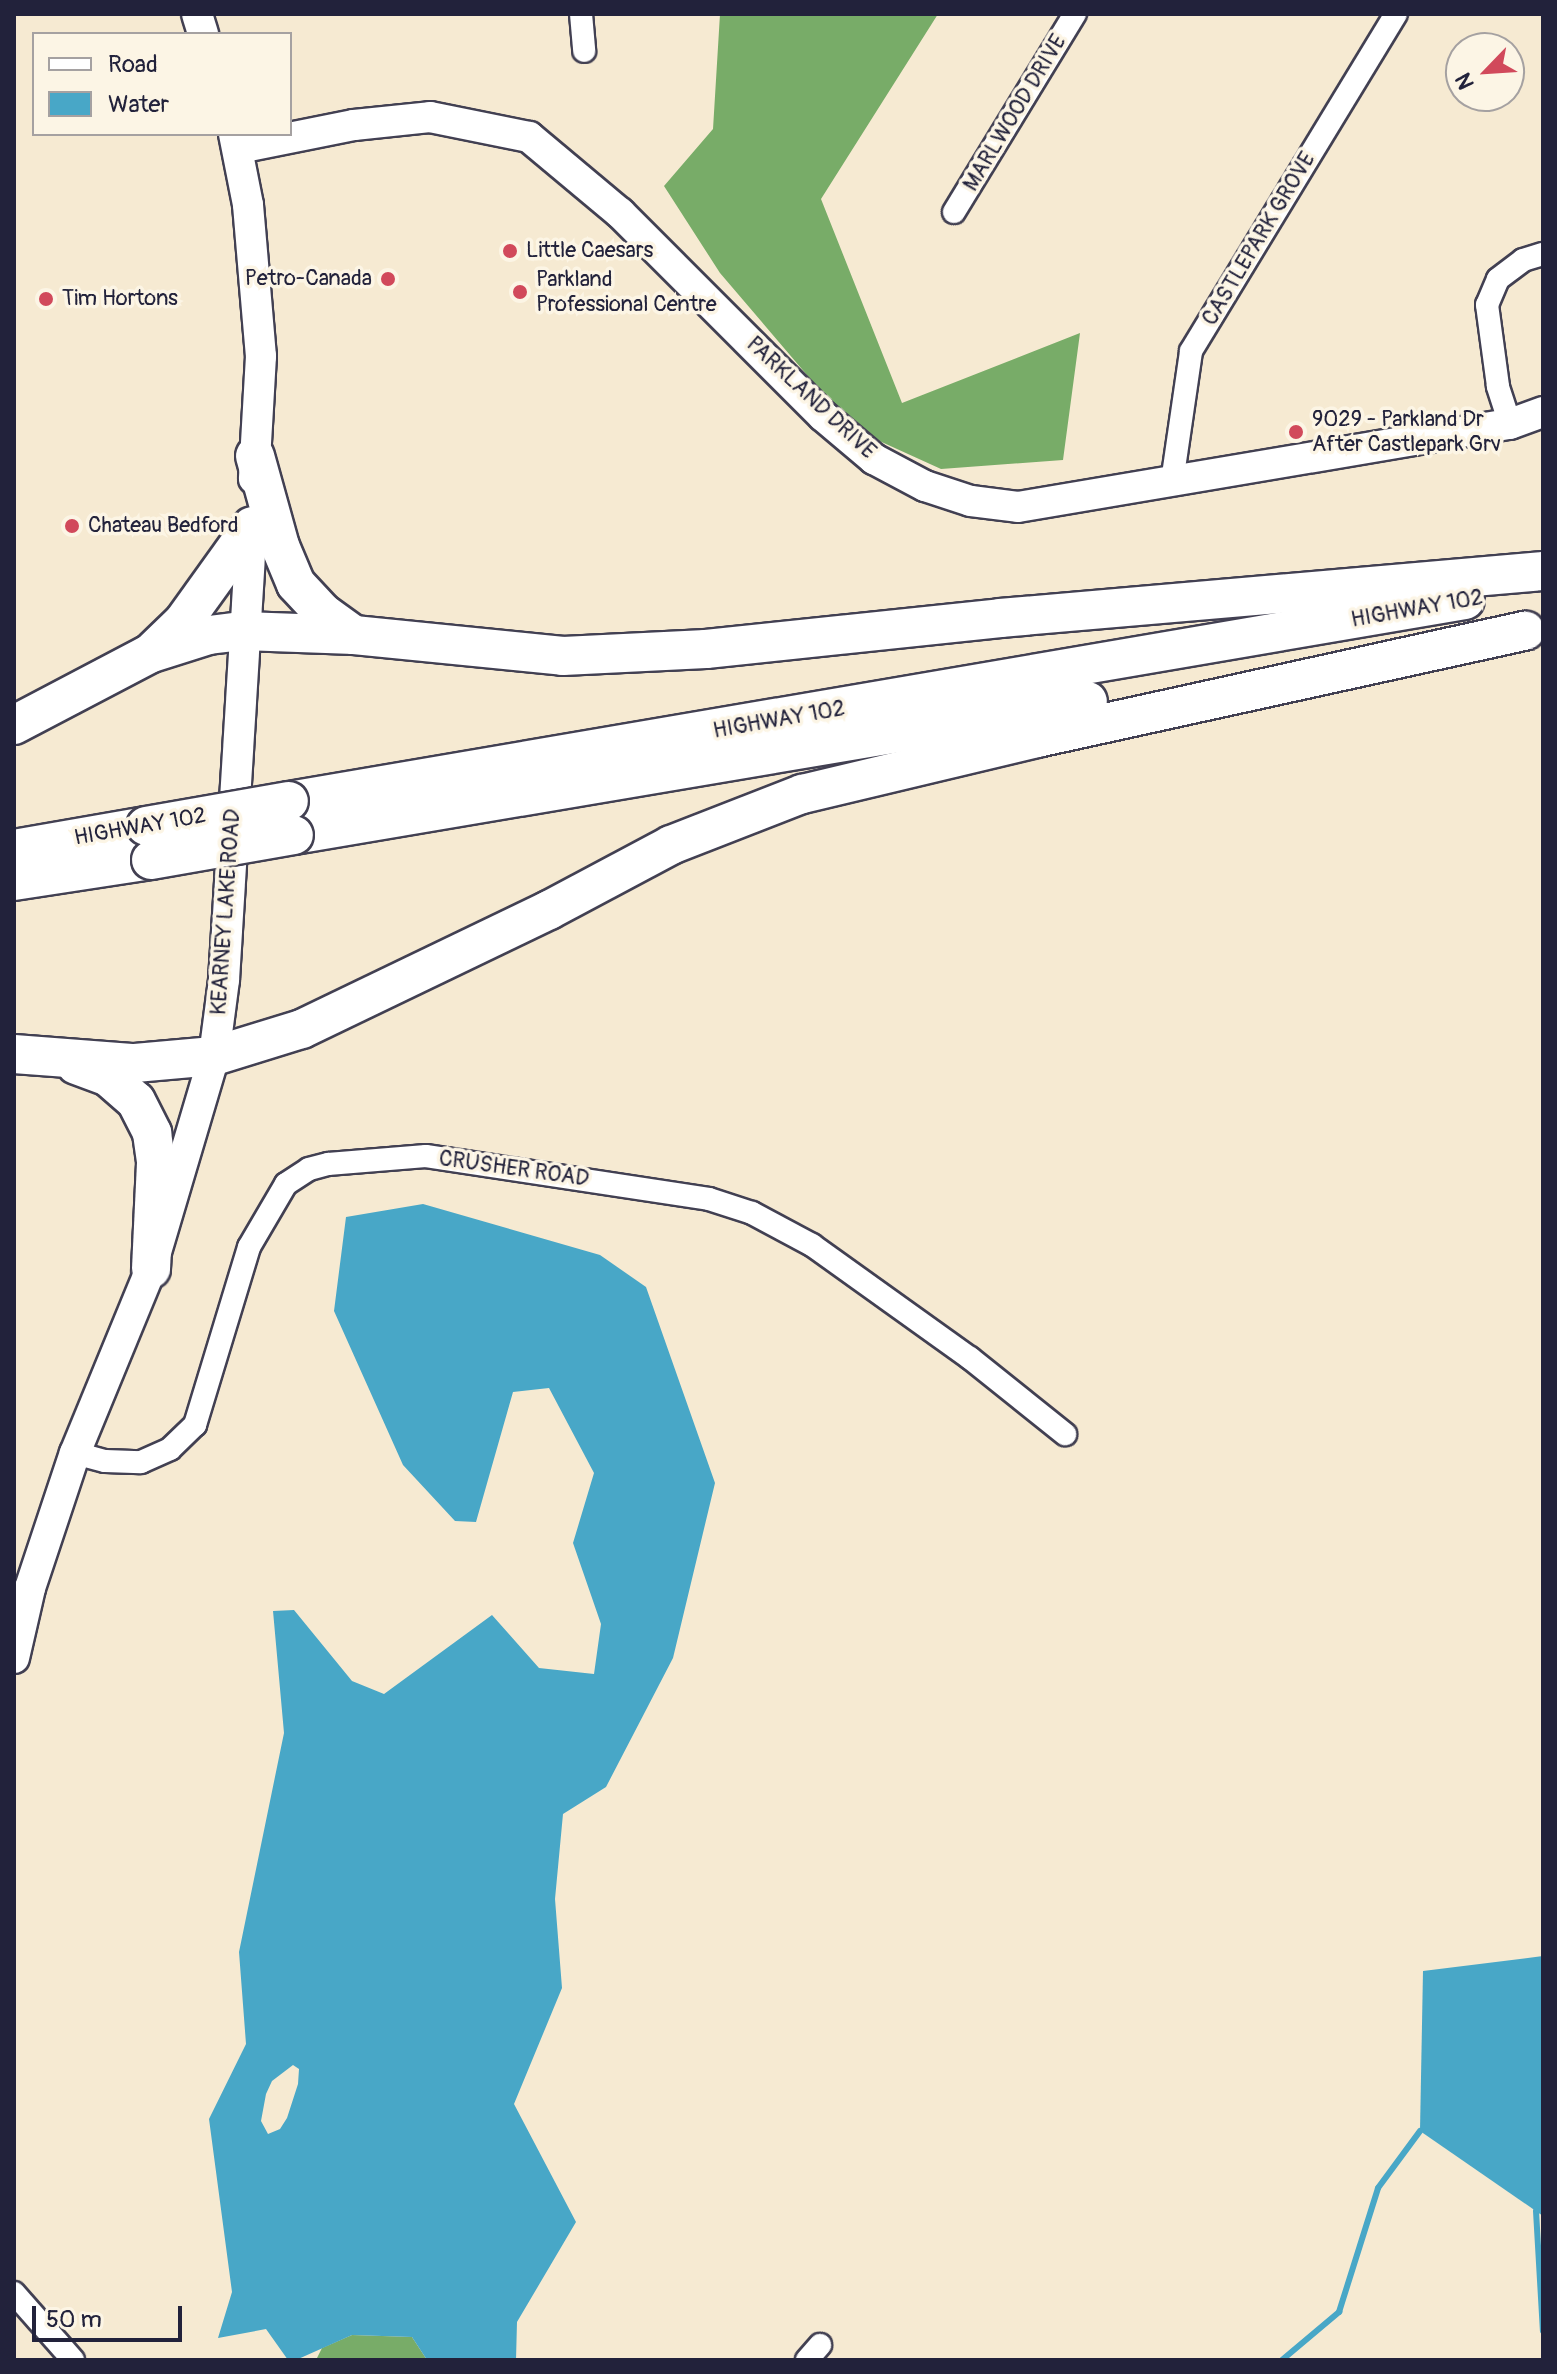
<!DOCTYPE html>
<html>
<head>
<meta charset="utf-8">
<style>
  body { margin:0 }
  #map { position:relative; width:1557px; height:2374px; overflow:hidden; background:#f6ead2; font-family:Pangolin,sans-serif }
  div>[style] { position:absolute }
  .forest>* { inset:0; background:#78ac68 }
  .water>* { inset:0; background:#48a7c7 }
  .stream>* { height:6px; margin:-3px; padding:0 3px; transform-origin:3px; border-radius:3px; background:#48a7c7 }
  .roads { filter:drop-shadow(2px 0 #424052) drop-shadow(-2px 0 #424052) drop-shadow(0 2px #424052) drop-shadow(0 -2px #424052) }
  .street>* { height:22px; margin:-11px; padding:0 11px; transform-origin:11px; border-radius:11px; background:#fff }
  .secondary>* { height:30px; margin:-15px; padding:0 15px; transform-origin:15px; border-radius:15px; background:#fff }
  .highway>* { height:38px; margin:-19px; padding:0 19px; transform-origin:19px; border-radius:19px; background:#fff }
  .bridges { filter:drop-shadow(2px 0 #424052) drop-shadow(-2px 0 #424052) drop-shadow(0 2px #424052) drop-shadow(0 -2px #424052) }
  .highway-bridge>* { height:38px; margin:-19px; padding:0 19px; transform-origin:19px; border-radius:19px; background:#fff }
  .dots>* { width:22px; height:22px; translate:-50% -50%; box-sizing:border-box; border:4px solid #fcf5e5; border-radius:50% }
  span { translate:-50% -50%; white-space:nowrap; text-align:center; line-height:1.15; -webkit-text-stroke:7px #fcf5e5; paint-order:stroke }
  .street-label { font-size:22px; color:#22223b }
  .poi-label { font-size:22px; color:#22223b }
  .left { translate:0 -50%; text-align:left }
  .right { translate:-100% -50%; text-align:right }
  .frame { position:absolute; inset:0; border:16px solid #22223b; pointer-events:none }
  .legend { position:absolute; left:32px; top:32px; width:260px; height:104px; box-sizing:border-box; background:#fcf5e5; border:2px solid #a5a1a1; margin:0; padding:10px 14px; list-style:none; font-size:24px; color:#22223b }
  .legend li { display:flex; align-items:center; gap:16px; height:40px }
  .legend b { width:40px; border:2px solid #a5a1a1 }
  .north { position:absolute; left:1445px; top:32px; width:80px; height:80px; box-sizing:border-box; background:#fcf5e5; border:2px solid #a5a1a1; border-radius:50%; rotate:245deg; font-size:22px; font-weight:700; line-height:32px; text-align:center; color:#22223b }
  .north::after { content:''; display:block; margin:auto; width:28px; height:36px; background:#d1495b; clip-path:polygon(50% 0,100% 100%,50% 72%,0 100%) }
  .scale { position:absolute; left:32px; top:2306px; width:150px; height:36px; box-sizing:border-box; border:4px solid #22223b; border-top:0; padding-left:10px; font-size:24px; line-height:28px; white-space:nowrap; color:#22223b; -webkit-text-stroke:6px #fcf5e5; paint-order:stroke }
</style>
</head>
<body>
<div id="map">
  <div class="forest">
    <i style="clip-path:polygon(720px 14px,938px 14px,821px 199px,902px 403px,1080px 333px,1063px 460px,941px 469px,853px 429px,720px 273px,664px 186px,713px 129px)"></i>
    <i style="clip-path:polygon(352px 2335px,412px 2337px,427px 2360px,316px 2360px,322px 2348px)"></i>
  </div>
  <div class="water">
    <i style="clip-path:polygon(evenodd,423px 1204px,600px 1255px,646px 1287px,715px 1483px,673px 1658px,606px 1787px,563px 1814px,555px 1899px,562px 1988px,514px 2104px,576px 2222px,517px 2322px,516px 2360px,427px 2360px,412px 2337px,352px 2335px,296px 2360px,288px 2360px,266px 2329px,218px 2338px,232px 2292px,209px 2119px,246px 2044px,239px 1952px,284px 1733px,273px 1611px,294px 1610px,352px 1681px,384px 1694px,492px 1615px,539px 1668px,594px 1674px,601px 1624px,573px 1543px,594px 1473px,549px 1388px,513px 1392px,476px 1522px,455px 1521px,403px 1465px,334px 1311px,346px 1217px,423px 1204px,293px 2065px,299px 2069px,298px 2084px,287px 2118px,280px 2129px,268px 2134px,261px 2121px,266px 2094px,272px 2081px,293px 2065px)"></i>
    <i style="clip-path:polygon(1543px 1956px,1543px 2216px,1420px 2131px,1423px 1971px)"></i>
  </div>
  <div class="stream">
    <i style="left:1536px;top:2211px;width:120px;rotate:86.7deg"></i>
    <i style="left:1282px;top:2360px;width:75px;rotate:-40.1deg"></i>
    <i style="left:1339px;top:2312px;width:130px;rotate:-72.5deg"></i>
    <i style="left:1378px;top:2188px;width:71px;rotate:-53.6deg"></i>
  </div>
  <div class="roads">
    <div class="street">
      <i style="left:581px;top:14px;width:37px;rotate:85deg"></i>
      <i style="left:954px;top:212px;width:232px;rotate:-58.6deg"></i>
      <i style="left:1510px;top:424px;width:40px;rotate:-108deg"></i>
      <i style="left:1498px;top:386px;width:82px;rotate:-97.7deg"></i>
      <i style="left:1487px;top:305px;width:28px;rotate:-67deg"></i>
      <i style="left:1498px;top:279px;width:31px;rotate:-37deg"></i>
      <i style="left:1523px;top:260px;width:21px;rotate:-17deg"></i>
      <i style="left:1172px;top:482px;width:132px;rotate:-81.7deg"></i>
      <i style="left:1191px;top:351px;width:394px;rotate:-58.7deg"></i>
      <i style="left:75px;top:1453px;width:31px;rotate:15deg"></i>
      <i style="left:105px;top:1461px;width:36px;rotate:2deg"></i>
      <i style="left:141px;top:1462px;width:32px;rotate:-24deg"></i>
      <i style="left:170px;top:1449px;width:35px;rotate:-44deg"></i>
      <i style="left:195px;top:1425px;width:186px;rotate:-73.1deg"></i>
      <i style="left:249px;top:1247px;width:73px;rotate:-59.6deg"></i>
      <i style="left:286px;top:1184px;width:27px;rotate:-33deg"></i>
      <i style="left:309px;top:1169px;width:20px;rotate:-15deg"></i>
      <i style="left:328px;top:1164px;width:98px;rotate:-4.7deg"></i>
      <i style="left:426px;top:1156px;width:286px;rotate:8.6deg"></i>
      <i style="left:709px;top:1199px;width:45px;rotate:18deg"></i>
      <i style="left:752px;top:1213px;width:68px;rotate:28.1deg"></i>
      <i style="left:812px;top:1245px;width:194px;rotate:35.6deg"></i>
      <i style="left:970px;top:1358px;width:122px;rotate:38.7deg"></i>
      <i style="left:14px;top:2293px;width:89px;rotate:48.6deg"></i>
      <i style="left:807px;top:2360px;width:20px;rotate:-49deg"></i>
    </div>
    <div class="secondary">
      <i style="left:197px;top:14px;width:21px;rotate:73deg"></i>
      <i style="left:234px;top:134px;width:72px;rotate:78.8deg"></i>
      <i style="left:248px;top:205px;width:152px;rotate:85.1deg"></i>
      <i style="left:261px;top:356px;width:123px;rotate:93.3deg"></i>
      <i style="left:239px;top:148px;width:117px;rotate:-11.3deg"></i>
      <i style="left:354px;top:125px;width:76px;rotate:-6deg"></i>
      <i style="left:430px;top:117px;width:101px;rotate:11.4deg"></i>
      <i style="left:529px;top:137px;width:119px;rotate:39.9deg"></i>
      <i style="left:620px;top:213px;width:287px;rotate:45deg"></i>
      <i style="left:823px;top:416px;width:67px;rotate:40.1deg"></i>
      <i style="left:874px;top:459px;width:58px;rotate:27.9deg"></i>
      <i style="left:925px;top:486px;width:48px;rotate:18.1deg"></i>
      <i style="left:971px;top:501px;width:47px;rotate:7.3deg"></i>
      <i style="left:1018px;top:507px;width:499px;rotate:-9.6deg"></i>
      <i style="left:1510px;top:424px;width:35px;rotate:-20deg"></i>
      <i style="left:14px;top:1658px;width:72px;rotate:-77.1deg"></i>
      <i style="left:30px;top:1588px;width:142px;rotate:-71.6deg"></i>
      <i style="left:75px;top:1453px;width:199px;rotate:-67.6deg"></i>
      <i style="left:151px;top:1269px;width:222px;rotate:-73.5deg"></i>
      <i style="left:214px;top:1056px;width:77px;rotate:-82.5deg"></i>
      <i style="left:224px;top:980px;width:458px;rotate:-86.5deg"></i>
    </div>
    <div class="highway">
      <i style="left:255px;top:456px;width:93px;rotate:74.5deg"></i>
      <i style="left:280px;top:546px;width:41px;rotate:67.2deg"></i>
      <i style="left:296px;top:584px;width:38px;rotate:47deg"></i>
      <i style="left:322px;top:612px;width:39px;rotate:36deg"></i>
      <i style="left:154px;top:650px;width:40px;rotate:-44deg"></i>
      <i style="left:183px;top:622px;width:118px;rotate:-54.3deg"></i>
      <i style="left:14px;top:725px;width:153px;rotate:-27.7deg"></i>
      <i style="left:149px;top:654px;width:63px;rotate:-17.6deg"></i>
      <i style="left:209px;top:635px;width:34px;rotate:-7deg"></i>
      <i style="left:243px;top:631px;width:111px;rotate:2.1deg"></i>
      <i style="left:354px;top:635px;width:210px;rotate:5.7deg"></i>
      <i style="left:563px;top:656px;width:143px;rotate:-2.8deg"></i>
      <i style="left:706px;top:649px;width:296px;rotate:-6deg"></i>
      <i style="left:1000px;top:618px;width:545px;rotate:-4.95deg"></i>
      <i style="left:289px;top:801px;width:1193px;rotate:-9.7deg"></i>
      <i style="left:294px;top:835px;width:805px;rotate:-9.58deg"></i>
      <i style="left:14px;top:849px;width:134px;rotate:-9.9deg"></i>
      <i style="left:14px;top:881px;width:139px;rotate:-8.7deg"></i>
      <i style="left:14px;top:1054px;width:121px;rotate:4.3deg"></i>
      <i style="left:135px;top:1063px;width:79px;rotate:-5.1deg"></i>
      <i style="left:214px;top:1056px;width:92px;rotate:-17.1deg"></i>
      <i style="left:302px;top:1029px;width:274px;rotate:-25.7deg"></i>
      <i style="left:549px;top:910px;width:138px;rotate:-28deg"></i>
      <i style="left:671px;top:845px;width:141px;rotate:-21.3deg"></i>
      <i style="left:802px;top:794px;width:242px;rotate:-13.4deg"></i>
      <i style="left:1037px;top:738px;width:500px;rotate:-12.4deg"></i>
      <i style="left:76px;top:1065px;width:33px;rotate:20deg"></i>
      <i style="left:107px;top:1076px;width:38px;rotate:41deg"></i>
      <i style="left:136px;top:1101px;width:36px;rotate:63deg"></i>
      <i style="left:152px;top:1133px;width:30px;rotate:82deg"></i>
      <i style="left:156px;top:1163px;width:106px;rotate:92.7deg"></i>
    </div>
  </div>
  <div class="bridges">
    <div class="highway-bridge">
      <i style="left:146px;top:826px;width:145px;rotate:-9.9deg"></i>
      <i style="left:151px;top:860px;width:145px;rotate:-9.9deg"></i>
    </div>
  </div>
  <div class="dots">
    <i style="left:510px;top:251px;background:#d1495b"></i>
    <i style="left:388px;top:279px;background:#d1495b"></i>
    <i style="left:520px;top:292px;background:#d1495b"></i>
    <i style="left:46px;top:299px;background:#d1495b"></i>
    <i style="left:1296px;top:432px;background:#d1495b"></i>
    <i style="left:72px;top:526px;background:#d1495b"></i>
  </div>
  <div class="street-label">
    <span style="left:1015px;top:113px;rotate:-59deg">MARLWOOD DRIVE</span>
    <span style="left:1259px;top:239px;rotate:-59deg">CASTLEPARK GROVE</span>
    <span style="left:811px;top:398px;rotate:43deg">PARKLAND DRIVE</span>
    <span style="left:1417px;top:609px;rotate:-10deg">HIGHWAY 102</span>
    <span style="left:779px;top:720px;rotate:-10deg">HIGHWAY 102</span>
    <span style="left:140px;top:827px;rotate:-10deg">HIGHWAY 102</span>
    <span style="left:226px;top:912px;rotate:-86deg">KEARNEY LAKE ROAD</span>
    <span style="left:514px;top:1169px;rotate:8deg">CRUSHER ROAD</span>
  </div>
  <div class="poi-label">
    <span class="left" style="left:526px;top:251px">Little Caesars</span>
    <span class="right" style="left:372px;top:279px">Petro-Canada</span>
    <span class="left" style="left:536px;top:292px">Parkland<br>Professional Centre</span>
    <span class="left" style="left:62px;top:299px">Tim Hortons</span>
    <span class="left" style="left:1312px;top:432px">9029 - Parkland Dr<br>After Castlepark Grv</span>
    <span class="left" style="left:88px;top:526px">Chateau Bedford</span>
  </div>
  <div class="frame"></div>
  <ul class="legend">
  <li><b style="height:10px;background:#fff"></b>Road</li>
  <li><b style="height:22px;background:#48a7c7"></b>Water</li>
  </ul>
  <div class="north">N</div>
  <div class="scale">50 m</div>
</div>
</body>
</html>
